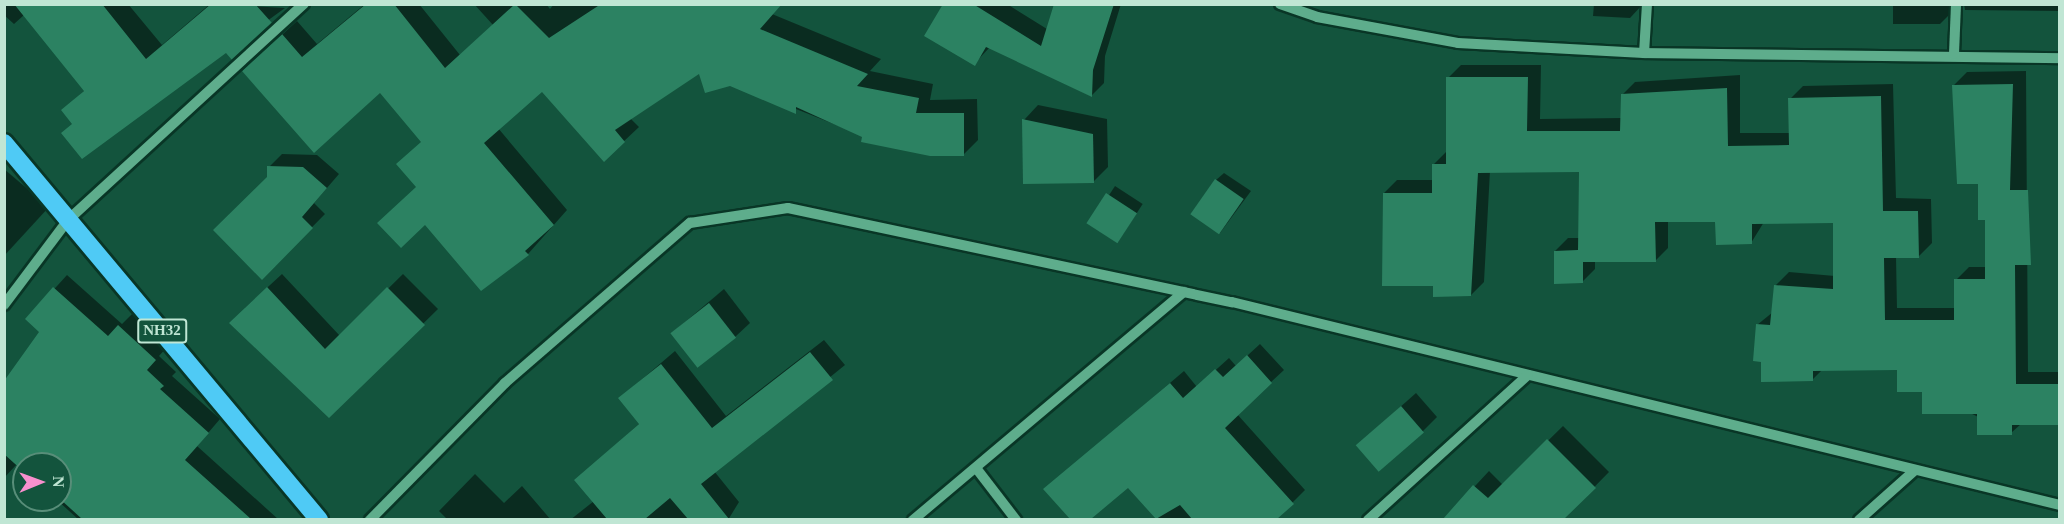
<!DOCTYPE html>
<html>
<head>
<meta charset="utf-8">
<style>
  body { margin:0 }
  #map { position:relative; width:2064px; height:524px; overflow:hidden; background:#13543d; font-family:"Times New Roman",serif }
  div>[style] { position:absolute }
  .shadow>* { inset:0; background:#0007; transform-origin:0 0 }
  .building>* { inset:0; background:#2c8262; transform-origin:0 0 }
  .roads { filter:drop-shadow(2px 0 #093626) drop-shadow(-2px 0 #093626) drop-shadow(0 2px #093626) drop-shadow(0 -2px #093626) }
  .minor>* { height:10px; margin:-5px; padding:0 5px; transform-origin:5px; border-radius:5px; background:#5ead8c }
  .highway>* { height:18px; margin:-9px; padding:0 9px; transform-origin:9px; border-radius:9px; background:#4fcaf5 }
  span { translate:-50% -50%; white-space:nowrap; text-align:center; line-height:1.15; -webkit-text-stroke:5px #13543d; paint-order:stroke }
  .shield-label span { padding:2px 4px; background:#13543d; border:2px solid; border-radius:4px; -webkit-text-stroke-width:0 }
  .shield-label { font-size:15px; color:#c0e6d4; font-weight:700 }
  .frame { position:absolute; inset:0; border:6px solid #c0e6d4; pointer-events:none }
  .north { position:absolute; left:12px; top:452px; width:60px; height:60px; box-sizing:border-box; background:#13543d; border:2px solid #588e79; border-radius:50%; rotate:89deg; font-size:16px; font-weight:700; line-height:24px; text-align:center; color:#c0e6d4 }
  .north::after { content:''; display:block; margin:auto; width:21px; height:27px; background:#f790cd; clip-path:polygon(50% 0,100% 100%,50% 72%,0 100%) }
</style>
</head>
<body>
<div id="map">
  <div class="shadow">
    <i style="clip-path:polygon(4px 4px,128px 4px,162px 45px,210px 4px,285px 8px,226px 51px,63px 110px,85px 90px,24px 15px,14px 24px,4px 15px)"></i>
    <i style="clip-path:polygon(365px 4px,419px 4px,460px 55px,493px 25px,474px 4px,546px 4px,550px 9px,554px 4px,781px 4px,772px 14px,881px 59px,870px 71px,933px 84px,930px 100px,977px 99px,978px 140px,964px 154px,864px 136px,700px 71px,630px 118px,639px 127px,604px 160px,542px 89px,498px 128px,567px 210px,528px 254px,481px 289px,417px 186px,422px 141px,380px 91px,258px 57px,297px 21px,317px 44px)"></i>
    <i style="clip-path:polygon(945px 4px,1007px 4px,1047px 29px,1055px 4px,1121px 4px,1105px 56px,1104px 83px,1091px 96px,990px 47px,974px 64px)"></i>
    <i style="clip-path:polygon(1594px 4px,1643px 4px,1630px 18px,1593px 16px)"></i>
    <i style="clip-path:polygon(1893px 4px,1954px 4px,1954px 10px,1940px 24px,1893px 24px)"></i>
    <i style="clip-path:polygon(1964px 4px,2060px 4px,2060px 11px,1965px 10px)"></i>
    <i style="clip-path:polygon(1461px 65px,1541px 65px,1540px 119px,1622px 118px,1622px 95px,1635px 82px,1740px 75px,1740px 133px,1791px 133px,1790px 99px,1803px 86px,1893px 84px,1896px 198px,1931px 199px,1932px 243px,1919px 256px,1896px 256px,1897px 308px,1956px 308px,1956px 280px,1969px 267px,1987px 267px,1987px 218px,1954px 85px,1967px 72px,2026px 71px,2028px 372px,2060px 372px,2060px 423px,2021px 424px,2011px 433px,1923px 390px,1898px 368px,1822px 370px,1813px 379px,1762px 361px,1757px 325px,1773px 312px,1776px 285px,1789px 272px,1835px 276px,1835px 222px,1764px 222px,1751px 243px,1717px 221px,1668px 221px,1668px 248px,1655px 261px,1595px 261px,1595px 269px,1582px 282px,1555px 251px,1568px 238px,1580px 238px,1580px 171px,1490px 171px,1484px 282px,1471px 295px,1435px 285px,1384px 193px,1397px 180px,1433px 180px,1433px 165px,1446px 152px,1448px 78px)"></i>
    <i style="clip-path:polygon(1038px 105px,1107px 119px,1108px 167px,1093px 182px,1024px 120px)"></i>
    <i style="clip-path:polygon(282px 154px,317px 155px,339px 174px,314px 203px,325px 214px,262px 278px,269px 167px)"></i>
    <i style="clip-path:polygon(4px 169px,49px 207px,4px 256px)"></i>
    <i style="clip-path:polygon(1224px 173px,1251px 191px,1220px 233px,1216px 180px)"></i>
    <i style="left:1115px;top:186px;width:33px;height:45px;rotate:33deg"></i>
    <i style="clip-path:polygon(282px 274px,340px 336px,403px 274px,438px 309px,329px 416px,245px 308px)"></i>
    <i style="clip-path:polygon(67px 275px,122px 324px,133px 313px,168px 346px,159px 356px,176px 372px,172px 376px,220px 419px,197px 446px,278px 519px,109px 520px,98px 509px,88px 520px,79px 520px,57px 500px,60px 464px,24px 464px,24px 470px,17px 464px,4px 478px,4px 383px,41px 332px,27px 319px)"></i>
    <i style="clip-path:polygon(724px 289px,750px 323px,735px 337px,672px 333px)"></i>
    <i style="clip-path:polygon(824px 340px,845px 365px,714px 471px,739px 502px,728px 520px,570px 520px,594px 501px,576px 480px,640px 423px,620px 398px,675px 351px,726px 416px)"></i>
    <i style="clip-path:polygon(1260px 344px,1284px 370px,1237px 414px,1305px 490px,1275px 520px,1261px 520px,1255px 513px,1247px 520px,1158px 520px,1128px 485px,1089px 520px,1072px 520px,1046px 489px,1184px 371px,1197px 387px,1229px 358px,1236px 366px)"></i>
    <i style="clip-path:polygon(1416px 393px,1437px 417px,1423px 431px,1372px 432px)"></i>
    <i style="clip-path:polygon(1563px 426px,1609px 472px,1562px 520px,1457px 520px,1450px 513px,1489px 471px,1503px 485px)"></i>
    <i style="clip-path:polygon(475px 474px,504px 503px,522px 486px,551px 520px,448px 520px,439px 511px)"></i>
  </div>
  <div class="building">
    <i style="clip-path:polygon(14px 4px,102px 4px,146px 59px,211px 4px,255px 4px,272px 23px,232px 60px,226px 53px,82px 159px,61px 133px,72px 124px,61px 110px,84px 91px)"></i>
    <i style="clip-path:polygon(366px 4px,394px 4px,445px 68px,515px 4px,549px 38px,601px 4px,782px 4px,760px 29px,868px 74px,857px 86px,919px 98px,916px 113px,964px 113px,964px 156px,930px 156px,861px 142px,862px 137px,796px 107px,796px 114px,730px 86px,705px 93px,699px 74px,615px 130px,625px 142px,604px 162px,542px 92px,484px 143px,554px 225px,525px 251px,529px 255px,481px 291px,425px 225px,401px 248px,377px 223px,416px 187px,396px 164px,421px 142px,380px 93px,314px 153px,242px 71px,282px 34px,302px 57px)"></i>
    <i style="clip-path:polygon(943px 4px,973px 4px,1041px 46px,1054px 4px,1114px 4px,1093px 70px,1092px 97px,986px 47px,975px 66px,924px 36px)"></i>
    <i style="clip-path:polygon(1446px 77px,1528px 77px,1527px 131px,1620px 131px,1621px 94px,1727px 88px,1728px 146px,1789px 145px,1788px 98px,1881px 96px,1883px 211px,1918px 211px,1919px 258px,1884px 258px,1885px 320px,1954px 320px,1954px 279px,1985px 279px,1985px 220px,1978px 220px,1978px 184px,1957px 184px,1952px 85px,2013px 84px,2010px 190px,2028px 190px,2031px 265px,2015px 265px,2016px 384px,2060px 384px,2060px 425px,2012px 425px,2012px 435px,1977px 435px,1977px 414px,1922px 414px,1922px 392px,1897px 392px,1897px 370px,1813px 371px,1813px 381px,1761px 382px,1761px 362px,1753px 361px,1756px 324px,1770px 325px,1774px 285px,1833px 289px,1833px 223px,1752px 224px,1752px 244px,1716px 245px,1715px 222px,1655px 222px,1656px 262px,1583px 262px,1583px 283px,1554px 284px,1554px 251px,1578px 250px,1579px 172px,1478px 173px,1471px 296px,1433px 297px,1433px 286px,1382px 286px,1383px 193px,1432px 193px,1432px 164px,1446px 164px)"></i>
    <i style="clip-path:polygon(1022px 119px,1093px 134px,1094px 183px,1023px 184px)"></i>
    <i style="clip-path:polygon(267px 166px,303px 167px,327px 188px,302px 217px,313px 228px,262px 280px,213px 230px,267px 177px)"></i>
    <i style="left:1215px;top:179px;width:35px;height:43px;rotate:35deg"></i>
    <i style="left:1106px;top:193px;width:37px;height:36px;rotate:33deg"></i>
    <i style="clip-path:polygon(53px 287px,108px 336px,118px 325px,156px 360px,147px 370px,164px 386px,160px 389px,209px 433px,185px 460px,251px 519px,82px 519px,60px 499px,60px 464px,24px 464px,24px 472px,4px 454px,4px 381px,39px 332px,25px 319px)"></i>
    <i style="clip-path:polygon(267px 287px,325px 349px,387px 287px,425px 325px,329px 418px,229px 323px)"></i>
    <i style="left:709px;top:303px;width:44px;height:49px;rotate:52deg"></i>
    <i style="clip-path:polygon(810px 352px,833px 380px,701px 484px,729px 519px,688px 519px,670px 498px,645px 519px,607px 519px,574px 480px,639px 424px,618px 398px,661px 364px,712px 428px)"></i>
    <i style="clip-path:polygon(1247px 355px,1272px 383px,1225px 428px,1294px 504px,1277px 519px,1192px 519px,1180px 505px,1156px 519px,1128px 488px,1091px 519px,1070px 519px,1043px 489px,1170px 383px,1183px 398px,1215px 369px,1223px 377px)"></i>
    <i style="left:1401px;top:406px;width:35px;height:60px;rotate:49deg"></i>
    <i style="clip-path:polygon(1547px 439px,1596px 488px,1564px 519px,1443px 519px,1473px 485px,1488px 498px)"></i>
  </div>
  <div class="roads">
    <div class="minor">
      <i style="left:1280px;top:4px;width:39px;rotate:19deg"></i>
      <i style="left:1317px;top:17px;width:143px;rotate:10.4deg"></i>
      <i style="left:1458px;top:43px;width:186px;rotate:3.1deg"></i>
      <i style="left:1644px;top:53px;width:416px;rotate:0.7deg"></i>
      <i style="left:1644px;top:53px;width:49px;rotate:-86.5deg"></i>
      <i style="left:1954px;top:54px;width:50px;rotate:-87.7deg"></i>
      <i style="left:4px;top:305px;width:106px;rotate:-53deg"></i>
      <i style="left:68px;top:220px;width:320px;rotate:-42.5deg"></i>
      <i style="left:976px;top:468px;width:66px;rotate:52.4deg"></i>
      <i style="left:370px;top:520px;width:192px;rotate:-45.4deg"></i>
      <i style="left:505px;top:383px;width:245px;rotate:-40.9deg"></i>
      <i style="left:690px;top:223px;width:99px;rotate:-8.7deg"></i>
      <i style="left:788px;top:208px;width:454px;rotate:12deg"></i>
      <i style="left:1232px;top:302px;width:853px;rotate:13.78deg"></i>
      <i style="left:913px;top:520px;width:354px;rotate:-40.1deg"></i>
      <i style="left:1368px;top:520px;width:216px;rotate:-42.2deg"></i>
      <i style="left:1859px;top:520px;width:74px;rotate:-41.7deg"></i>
    </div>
    <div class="highway">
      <i style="left:4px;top:143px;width:491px;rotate:50.1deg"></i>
    </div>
  </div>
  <div class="shield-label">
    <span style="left:162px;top:331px">NH32</span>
  </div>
  <div class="frame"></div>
  <div class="north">N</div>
</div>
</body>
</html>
